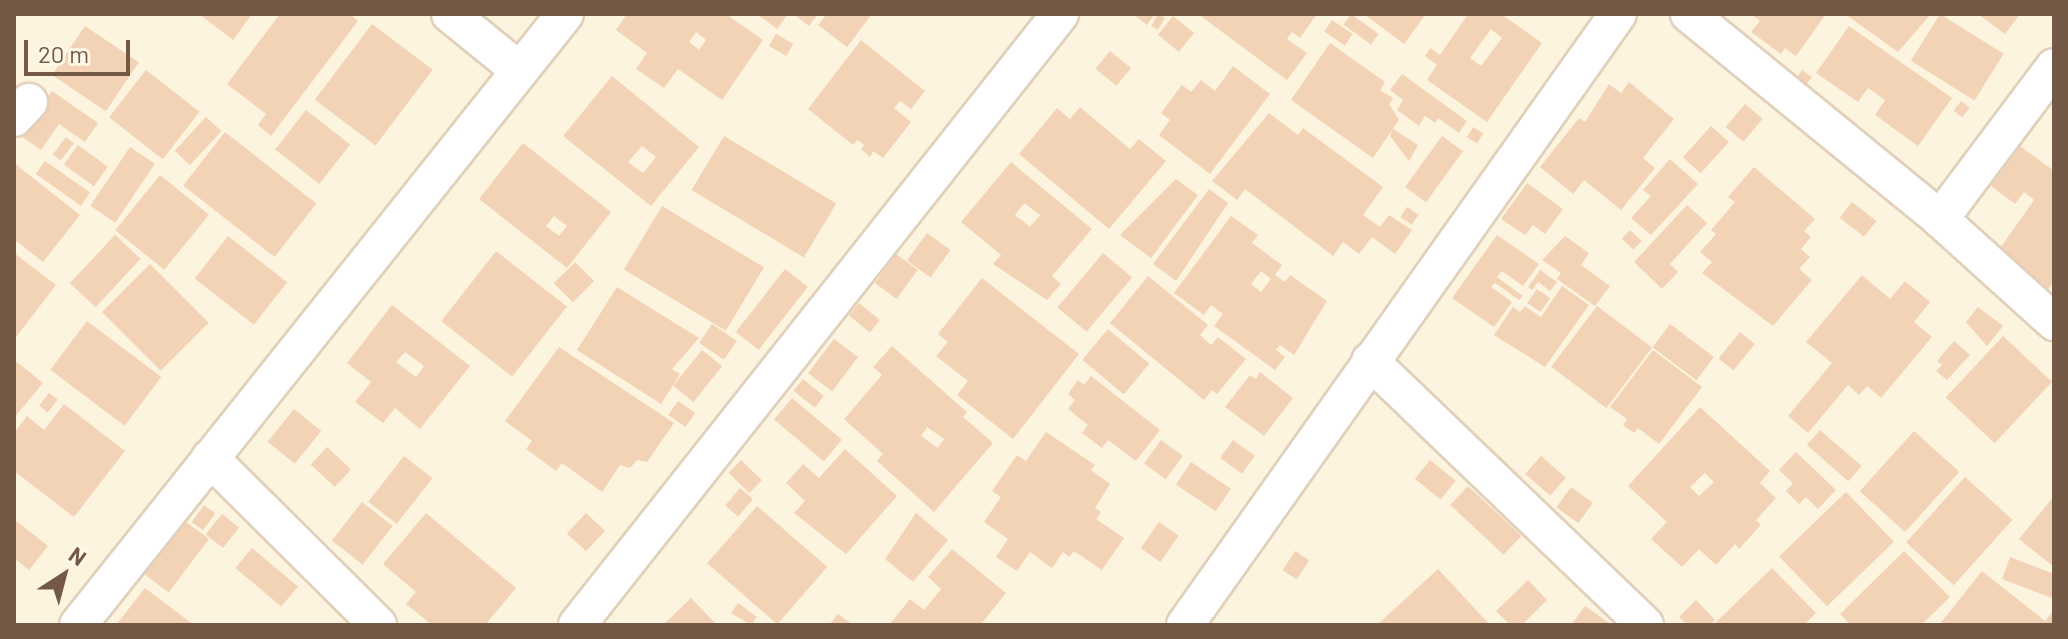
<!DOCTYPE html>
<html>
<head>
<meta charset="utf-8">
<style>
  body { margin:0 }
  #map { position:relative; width:2068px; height:639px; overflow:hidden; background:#fdf4df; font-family:Barlow,sans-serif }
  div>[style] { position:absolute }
  .building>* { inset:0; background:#f3d3b6; transform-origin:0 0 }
  .roads { filter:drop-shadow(2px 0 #e1d0bb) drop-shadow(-2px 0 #e1d0bb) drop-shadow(0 2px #e1d0bb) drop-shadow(0 -2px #e1d0bb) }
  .street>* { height:36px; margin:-18px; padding:0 18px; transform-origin:18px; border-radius:18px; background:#fff }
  span { translate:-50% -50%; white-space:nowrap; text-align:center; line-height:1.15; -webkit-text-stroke:6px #fff7e6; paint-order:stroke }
  .frame { position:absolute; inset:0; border:16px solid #745a46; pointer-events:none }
  .north { position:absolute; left:24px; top:535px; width:80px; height:80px; -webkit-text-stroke:6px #fff7e6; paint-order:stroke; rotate:36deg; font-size:22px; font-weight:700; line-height:32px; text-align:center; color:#745a46 }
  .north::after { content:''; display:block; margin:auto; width:28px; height:36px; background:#745a46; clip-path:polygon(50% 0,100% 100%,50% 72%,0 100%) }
  .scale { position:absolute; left:24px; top:40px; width:106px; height:36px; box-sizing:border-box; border:4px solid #745a46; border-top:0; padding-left:10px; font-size:24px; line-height:28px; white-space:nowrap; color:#745a46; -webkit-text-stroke:6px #fff7e6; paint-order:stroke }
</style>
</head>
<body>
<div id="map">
  <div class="building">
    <i style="clip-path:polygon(199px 14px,252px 14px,233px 40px)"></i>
    <i style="clip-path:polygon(280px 14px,350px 14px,358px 21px,271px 136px,258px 125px,266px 114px,227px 84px)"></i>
    <i style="clip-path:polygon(evenodd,627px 14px,726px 14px,763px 40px,722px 100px,678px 69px,664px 88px,636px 69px,647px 53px,616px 30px,627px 14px,696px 32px,706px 40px,699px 50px,689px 42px,696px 32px)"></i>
    <i style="clip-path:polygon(757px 14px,788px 14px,777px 29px)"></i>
    <i style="clip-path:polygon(793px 14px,818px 14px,809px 26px)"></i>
    <i style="clip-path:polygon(827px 14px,872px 14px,847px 47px,818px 25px)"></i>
    <i style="clip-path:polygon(1133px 14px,1155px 14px,1147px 25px)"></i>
    <i style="left:1158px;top:14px;width:8px;height:14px;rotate:30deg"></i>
    <i style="clip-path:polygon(1198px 14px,1317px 14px,1300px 38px,1292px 32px,1287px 39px,1307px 53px,1287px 80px)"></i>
    <i style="left:1351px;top:14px;width:34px;height:13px;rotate:36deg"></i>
    <i style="clip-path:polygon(1364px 14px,1426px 14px,1404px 44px)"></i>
    <i style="clip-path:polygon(evenodd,1468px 14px,1501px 14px,1542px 43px,1487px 122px,1427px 80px,1437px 65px,1425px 56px,1430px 48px,1440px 55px,1468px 14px,1491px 29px,1502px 38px,1481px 66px,1470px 58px,1491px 29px)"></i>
    <i style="clip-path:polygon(1751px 14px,1826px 14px,1796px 56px,1785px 48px,1781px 54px,1751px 32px,1760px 21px)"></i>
    <i style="clip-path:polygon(1845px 14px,1931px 14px,1898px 52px)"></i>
    <i style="left:1940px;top:14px;width:75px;height:55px;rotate:32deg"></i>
    <i style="clip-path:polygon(1978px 14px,2020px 14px,2005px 34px)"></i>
    <i style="left:1173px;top:16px;width:27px;height:24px;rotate:39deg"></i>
    <i style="left:1332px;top:20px;width:25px;height:14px;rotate:34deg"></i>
    <i style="left:372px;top:24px;width:76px;height:95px;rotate:37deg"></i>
    <i style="left:85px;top:26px;width:65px;height:59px;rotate:34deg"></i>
    <i style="clip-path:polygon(1849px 26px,1952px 98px,1918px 146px,1875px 115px,1885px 100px,1868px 88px,1858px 102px,1816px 73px)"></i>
    <i style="left:776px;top:34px;width:20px;height:14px;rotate:30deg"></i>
    <i style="clip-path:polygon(861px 40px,925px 91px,911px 109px,900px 101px,894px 108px,911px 122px,883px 158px,873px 151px,870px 157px,861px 149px,864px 145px,858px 140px,853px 145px,808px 109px)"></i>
    <i style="clip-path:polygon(1330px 43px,1385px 82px,1380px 90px,1393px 98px,1389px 104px,1399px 120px,1373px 158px,1291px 100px)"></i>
    <i style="left:1110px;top:51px;width:27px;height:23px;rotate:39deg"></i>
    <i style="clip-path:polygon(1233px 66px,1270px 94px,1210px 174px,1159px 135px,1170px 120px,1161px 113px,1182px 85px,1191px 92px,1201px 80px,1215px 91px)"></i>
    <i style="left:146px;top:70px;width:68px;height:60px;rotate:38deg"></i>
    <i style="left:1802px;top:70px;width:12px;height:14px;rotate:35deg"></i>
    <i style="clip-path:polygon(1402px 74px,1467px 121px,1459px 133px,1438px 118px,1435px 123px,1425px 116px,1419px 126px,1397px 110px,1403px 100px,1390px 90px)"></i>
    <i style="clip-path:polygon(evenodd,612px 76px,699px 147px,651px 206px,563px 136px,612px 76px,642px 146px,656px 157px,643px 173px,628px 162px,642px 146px)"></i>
    <i style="clip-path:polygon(1629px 82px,1674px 119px,1643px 158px,1655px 168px,1621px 210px,1584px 180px,1573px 194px,1540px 167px,1579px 118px,1585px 122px,1609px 84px,1621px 93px)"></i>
    <i style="clip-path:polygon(52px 91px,98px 123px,85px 142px,59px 124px,41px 150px,21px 136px)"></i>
    <i style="left:1961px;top:101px;width:11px;height:12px;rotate:38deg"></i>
    <i style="left:1745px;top:104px;width:23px;height:30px;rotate:40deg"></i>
    <i style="clip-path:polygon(1080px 107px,1130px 149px,1139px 139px,1166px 161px,1109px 229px,1019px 154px,1057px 108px,1070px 119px)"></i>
    <i style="left:306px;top:110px;width:56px;height:50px;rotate:38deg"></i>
    <i style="clip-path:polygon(1269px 113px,1298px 135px,1303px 128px,1383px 187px,1363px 215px,1380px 227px,1389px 215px,1412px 230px,1395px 254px,1372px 237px,1359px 254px,1343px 242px,1333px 256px,1245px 189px,1237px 200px,1212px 181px)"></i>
    <i style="left:206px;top:117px;width:21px;height:46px;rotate:43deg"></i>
    <i style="left:1711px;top:126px;width:24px;height:42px;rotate:42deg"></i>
    <i style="left:1473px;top:127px;width:12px;height:12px;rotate:31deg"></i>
    <i style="clip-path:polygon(1393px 129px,1418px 145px,1409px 161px,1390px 136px)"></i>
    <i style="left:225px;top:132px;width:116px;height:68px;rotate:38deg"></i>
    <i style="left:724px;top:136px;width:131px;height:63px;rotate:31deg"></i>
    <i style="left:1442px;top:136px;width:26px;height:63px;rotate:36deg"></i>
    <i style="left:66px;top:137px;width:10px;height:22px;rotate:37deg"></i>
    <i style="clip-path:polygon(evenodd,523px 143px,611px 212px,567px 268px,479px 199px,523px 143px,554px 216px,567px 226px,559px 236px,546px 226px,554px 216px)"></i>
    <i style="left:78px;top:145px;width:37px;height:24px;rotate:36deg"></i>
    <i style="clip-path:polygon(2020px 146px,2054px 171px,2054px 281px,2047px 291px,1996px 254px,2034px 200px,2024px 192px,2015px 204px,1991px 186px)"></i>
    <i style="left:130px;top:147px;width:30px;height:71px;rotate:34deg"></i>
    <i style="clip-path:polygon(1670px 159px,1698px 184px,1651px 235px,1631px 218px,1651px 196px,1643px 190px)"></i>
    <i style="left:45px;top:161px;width:55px;height:16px;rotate:35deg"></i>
    <i style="clip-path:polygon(evenodd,1011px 162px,1092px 229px,1052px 276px,1061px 284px,1047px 300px,993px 264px,1001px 255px,961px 222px,1011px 162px,1024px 203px,1040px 215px,1030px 227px,1015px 215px,1024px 203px)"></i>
    <i style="clip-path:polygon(14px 163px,80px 215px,43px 262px,14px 239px)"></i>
    <i style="clip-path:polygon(1754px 167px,1815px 219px,1804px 231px,1811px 237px,1801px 249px,1810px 257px,1799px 269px,1812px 280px,1773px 326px,1702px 273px,1712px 262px,1700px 252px,1716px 234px,1711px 230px,1735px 202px,1728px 197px)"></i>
    <i style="left:160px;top:175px;width:63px;height:71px;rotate:39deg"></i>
    <i style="clip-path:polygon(1176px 179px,1198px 195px,1151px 258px,1120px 235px)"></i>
    <i style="clip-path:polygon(1527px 183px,1563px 209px,1545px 234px,1533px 225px,1525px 235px,1501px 219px)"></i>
    <i style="clip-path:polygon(1209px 189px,1228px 203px,1176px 281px,1153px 264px)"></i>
    <i style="left:1852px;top:202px;width:31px;height:20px;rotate:38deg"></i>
    <i style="clip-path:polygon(1687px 205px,1707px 223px,1670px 264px,1678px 272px,1662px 289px,1634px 262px)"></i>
    <i style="left:662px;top:206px;width:119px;height:74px;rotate:31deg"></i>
    <i style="left:1407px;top:207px;width:14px;height:12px;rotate:34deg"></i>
    <i style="clip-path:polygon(evenodd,1231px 216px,1258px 235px,1252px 243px,1282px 265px,1275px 275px,1285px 282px,1290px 275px,1327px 301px,1294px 355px,1280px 345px,1276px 350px,1285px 357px,1275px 370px,1214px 326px,1223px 314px,1211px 305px,1204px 315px,1174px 293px,1231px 216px,1261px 271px,1271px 279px,1261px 292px,1251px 284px,1261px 271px)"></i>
    <i style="left:1630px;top:230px;width:16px;height:12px;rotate:43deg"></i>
    <i style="left:927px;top:233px;width:29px;height:34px;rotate:36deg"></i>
    <i style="left:115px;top:235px;width:35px;height:66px;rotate:43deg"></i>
    <i style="clip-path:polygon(1497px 235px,1539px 264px,1523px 286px,1502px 271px,1497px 277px,1523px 296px,1519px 300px,1495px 283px,1491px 287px,1512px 302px,1494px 327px,1452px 298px)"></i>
    <i style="left:228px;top:236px;width:75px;height:54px;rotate:38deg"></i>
    <i style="clip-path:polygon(1565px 236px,1589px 253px,1581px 265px,1610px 286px,1595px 306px,1557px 279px,1561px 273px,1542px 260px)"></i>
    <i style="left:496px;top:251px;width:90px;height:89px;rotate:38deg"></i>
    <i style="clip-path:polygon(14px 253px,56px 285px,16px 337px,14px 335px)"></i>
    <i style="left:1103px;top:253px;width:38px;height:71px;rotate:40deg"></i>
    <i style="left:896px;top:254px;width:27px;height:36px;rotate:36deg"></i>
    <i style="left:575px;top:262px;width:27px;height:30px;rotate:45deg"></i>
    <i style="left:150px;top:264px;width:83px;height:68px;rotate:45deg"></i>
    <i style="left:785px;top:269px;width:29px;height:80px;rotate:38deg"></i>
    <i style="clip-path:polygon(1540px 270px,1557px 282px,1550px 291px,1538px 282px,1532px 290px,1528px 287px)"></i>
    <i style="clip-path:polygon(1862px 275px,1890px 299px,1905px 281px,1930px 302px,1914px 322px,1932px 337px,1881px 398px,1867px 386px,1859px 395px,1848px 385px,1808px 433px,1788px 416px,1832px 363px,1806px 342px)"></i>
    <i style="clip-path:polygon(1148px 276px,1208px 325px,1200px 335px,1211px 345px,1218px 337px,1246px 359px,1217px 394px,1212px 390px,1204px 400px,1110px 323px)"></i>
    <i style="clip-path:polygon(982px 278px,1079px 354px,1013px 439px,957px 395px,968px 381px,936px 356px,948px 342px,938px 334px)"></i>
    <i style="clip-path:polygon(1562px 286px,1589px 305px,1545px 367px,1494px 335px,1513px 307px,1520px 312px,1525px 306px,1541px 317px)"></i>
    <i style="clip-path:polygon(617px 287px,699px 338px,672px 369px,680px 374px,661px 404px,577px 350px)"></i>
    <i style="left:1537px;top:289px;width:16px;height:17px;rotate:35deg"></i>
    <i style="left:859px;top:303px;width:27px;height:16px;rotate:39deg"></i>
    <i style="clip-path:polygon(evenodd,392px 305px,470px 366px,420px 429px,395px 408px,383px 423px,355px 402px,371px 382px,347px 363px,392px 305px,405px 352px,424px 366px,416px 377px,396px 362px,405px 352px)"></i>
    <i style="left:1597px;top:306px;width:69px;height:76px;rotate:37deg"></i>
    <i style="clip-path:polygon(1978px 307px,2003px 326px,1987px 346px,1966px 322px)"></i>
    <i style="left:87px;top:321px;width:93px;height:61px;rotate:37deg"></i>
    <i style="left:712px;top:324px;width:30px;height:23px;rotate:34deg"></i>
    <i style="left:1670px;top:324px;width:55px;height:29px;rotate:37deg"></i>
    <i style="left:1108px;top:329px;width:54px;height:40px;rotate:40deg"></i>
    <i style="left:1740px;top:332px;width:19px;height:34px;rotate:39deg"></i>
    <i style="left:2003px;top:336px;width:67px;height:84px;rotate:43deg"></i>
    <i style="left:834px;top:339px;width:30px;height:43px;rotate:37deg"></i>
    <i style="clip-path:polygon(1954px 341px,1970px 355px,1947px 380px,1936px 371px,1942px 365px,1937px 361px)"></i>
    <i style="clip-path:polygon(evenodd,892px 346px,967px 412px,963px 417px,993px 443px,934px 512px,877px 461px,883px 454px,844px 419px,882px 375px,873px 367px,892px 346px,927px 427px,944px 439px,938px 448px,921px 436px,927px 427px)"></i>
    <i style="clip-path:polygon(559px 347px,674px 423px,647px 462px,637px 460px,630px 468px,620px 465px,602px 492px,562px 463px,556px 471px,526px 449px,532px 441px,505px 421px)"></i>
    <i style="left:702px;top:350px;width:26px;height:46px;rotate:39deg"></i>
    <i style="clip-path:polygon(1653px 350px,1702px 387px,1659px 444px,1638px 428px,1634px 433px,1623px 425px,1627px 419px,1610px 407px)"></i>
    <i style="clip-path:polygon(17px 362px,43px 383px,14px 418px,14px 366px)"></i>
    <i style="clip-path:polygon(1260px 372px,1293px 398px,1264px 436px,1225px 407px,1250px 375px,1256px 379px)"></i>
    <i style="clip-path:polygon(1091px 376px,1160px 430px,1136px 461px,1108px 440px,1102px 448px,1082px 433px,1088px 425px,1068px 409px,1075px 400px,1068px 394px,1078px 380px,1084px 385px)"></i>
    <i style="left:803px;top:379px;width:27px;height:15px;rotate:39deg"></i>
    <i style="left:49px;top:393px;width:11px;height:16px;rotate:38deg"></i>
    <i style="left:792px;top:398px;width:65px;height:28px;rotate:40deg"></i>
    <i style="left:678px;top:401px;width:21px;height:17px;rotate:35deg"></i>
    <i style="clip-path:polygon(64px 404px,125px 451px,74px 517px,14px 471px,14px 433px,27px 416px,44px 430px)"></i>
    <i style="clip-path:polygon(evenodd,1700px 407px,1770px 471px,1760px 483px,1776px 498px,1756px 520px,1761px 525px,1739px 549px,1735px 544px,1716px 565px,1699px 549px,1682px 567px,1651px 539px,1667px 522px,1628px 486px,1700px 407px,1705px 473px,1714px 482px,1699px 496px,1690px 487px,1705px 473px)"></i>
    <i style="left:294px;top:409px;width:35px;height:42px;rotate:39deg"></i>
    <i style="left:1820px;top:430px;width:55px;height:20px;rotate:41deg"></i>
    <i style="left:1914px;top:431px;width:61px;height:81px;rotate:42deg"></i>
    <i style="clip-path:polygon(1046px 432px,1095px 465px,1091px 470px,1110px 484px,1095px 508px,1101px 512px,1096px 519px,1124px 538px,1102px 570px,1074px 551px,1069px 557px,1063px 552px,1052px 568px,1030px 552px,1017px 571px,996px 557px,1008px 539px,984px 522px,1001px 497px,992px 491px,1017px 455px,1026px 461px)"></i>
    <i style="left:1161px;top:440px;width:27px;height:29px;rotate:36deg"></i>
    <i style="left:1233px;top:440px;width:27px;height:22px;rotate:36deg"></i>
    <i style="left:327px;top:447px;width:33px;height:24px;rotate:43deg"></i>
    <i style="clip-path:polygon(845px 449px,897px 496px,846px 554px,794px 513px,805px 501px,786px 483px,803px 464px,819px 478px)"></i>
    <i style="clip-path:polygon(1796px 452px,1836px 490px,1818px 509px,1806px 497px,1799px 504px,1786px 491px,1793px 483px,1779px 470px)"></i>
    <i style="left:404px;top:456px;width:36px;height:58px;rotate:38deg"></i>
    <i style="left:1541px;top:456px;width:33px;height:24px;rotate:41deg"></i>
    <i style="left:741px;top:460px;width:29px;height:18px;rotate:44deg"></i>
    <i style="left:1430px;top:460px;width:33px;height:24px;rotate:39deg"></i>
    <i style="left:1191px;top:462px;width:48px;height:27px;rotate:34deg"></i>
    <i style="left:1965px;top:477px;width:64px;height:88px;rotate:42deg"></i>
    <i style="left:1468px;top:486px;width:73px;height:26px;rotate:43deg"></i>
    <i style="left:1571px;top:487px;width:27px;height:25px;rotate:36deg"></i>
    <i style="left:740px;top:488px;width:17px;height:23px;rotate:40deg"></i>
    <i style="left:1846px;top:492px;width:69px;height:93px;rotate:46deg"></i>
    <i style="clip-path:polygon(2054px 496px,2054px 567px,2019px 539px)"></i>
    <i style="left:362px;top:502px;width:39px;height:49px;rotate:38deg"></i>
    <i style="left:204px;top:505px;width:14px;height:21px;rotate:36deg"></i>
    <i style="left:757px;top:506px;width:93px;height:76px;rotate:41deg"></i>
    <i style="clip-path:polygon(426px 513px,516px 588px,485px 625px,432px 625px,406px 604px,416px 592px,383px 564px)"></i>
    <i style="left:586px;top:513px;width:26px;height:28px;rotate:43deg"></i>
    <i style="clip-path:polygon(916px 513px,948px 540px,913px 582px,885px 559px)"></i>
    <i style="left:222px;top:514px;width:22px;height:26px;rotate:39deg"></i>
    <i style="clip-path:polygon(14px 519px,48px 546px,29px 570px,14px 558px)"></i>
    <i style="left:185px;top:521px;width:30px;height:67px;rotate:37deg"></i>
    <i style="left:1159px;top:522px;width:24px;height:32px;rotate:35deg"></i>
    <i style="left:252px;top:548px;width:60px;height:26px;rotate:40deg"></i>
    <i style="clip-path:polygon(952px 549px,1006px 593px,980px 625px,889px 625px,910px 599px,924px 610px,941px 589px,928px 577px)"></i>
    <i style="left:1295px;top:551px;width:17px;height:23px;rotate:33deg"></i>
    <i style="clip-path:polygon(1904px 551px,1950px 597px,1921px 625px,1851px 625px,1840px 614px)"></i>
    <i style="clip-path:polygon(2010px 557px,2054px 574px,2052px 598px,2002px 579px)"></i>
    <i style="clip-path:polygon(1772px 568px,1816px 613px,1804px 625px,1713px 625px)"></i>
    <i style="clip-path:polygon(1438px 569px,1490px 625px,1377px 625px)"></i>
    <i style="clip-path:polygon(1982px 571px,2045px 621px,2054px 610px,2054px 625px,1939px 625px)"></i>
    <i style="clip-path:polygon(1528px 580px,1547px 600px,1522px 625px,1510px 625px,1496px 611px)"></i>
    <i style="clip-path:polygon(145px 588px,194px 625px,116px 625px)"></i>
    <i style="clip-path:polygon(691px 598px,717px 625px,663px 625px)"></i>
    <i style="clip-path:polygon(1696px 600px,1715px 620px,1710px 625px,1687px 625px,1679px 617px)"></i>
    <i style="clip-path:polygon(738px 603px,757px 617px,751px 625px,731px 613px)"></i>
    <i style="clip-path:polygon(1585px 606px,1612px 625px,1571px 625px)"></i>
    <i style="clip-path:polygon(838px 614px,853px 625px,829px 625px)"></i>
  </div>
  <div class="roads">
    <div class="street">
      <i style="left:450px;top:14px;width:89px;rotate:39.1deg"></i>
      <i style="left:1689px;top:14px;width:324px;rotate:39.2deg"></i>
      <i style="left:1940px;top:219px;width:154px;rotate:42.1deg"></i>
      <i style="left:14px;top:118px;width:22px;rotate:-47deg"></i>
      <i style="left:1940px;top:219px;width:190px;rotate:-53.1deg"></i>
      <i style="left:1370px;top:361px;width:381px;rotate:43.8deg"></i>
      <i style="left:210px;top:458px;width:237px;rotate:44.8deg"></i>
      <i style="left:78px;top:625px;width:781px;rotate:-51.44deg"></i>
      <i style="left:577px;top:625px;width:779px;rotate:-51.67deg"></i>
      <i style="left:1185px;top:625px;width:749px;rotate:-54.68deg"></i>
    </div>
  </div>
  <div class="frame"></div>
  <div class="north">N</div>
  <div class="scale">20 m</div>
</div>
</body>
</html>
